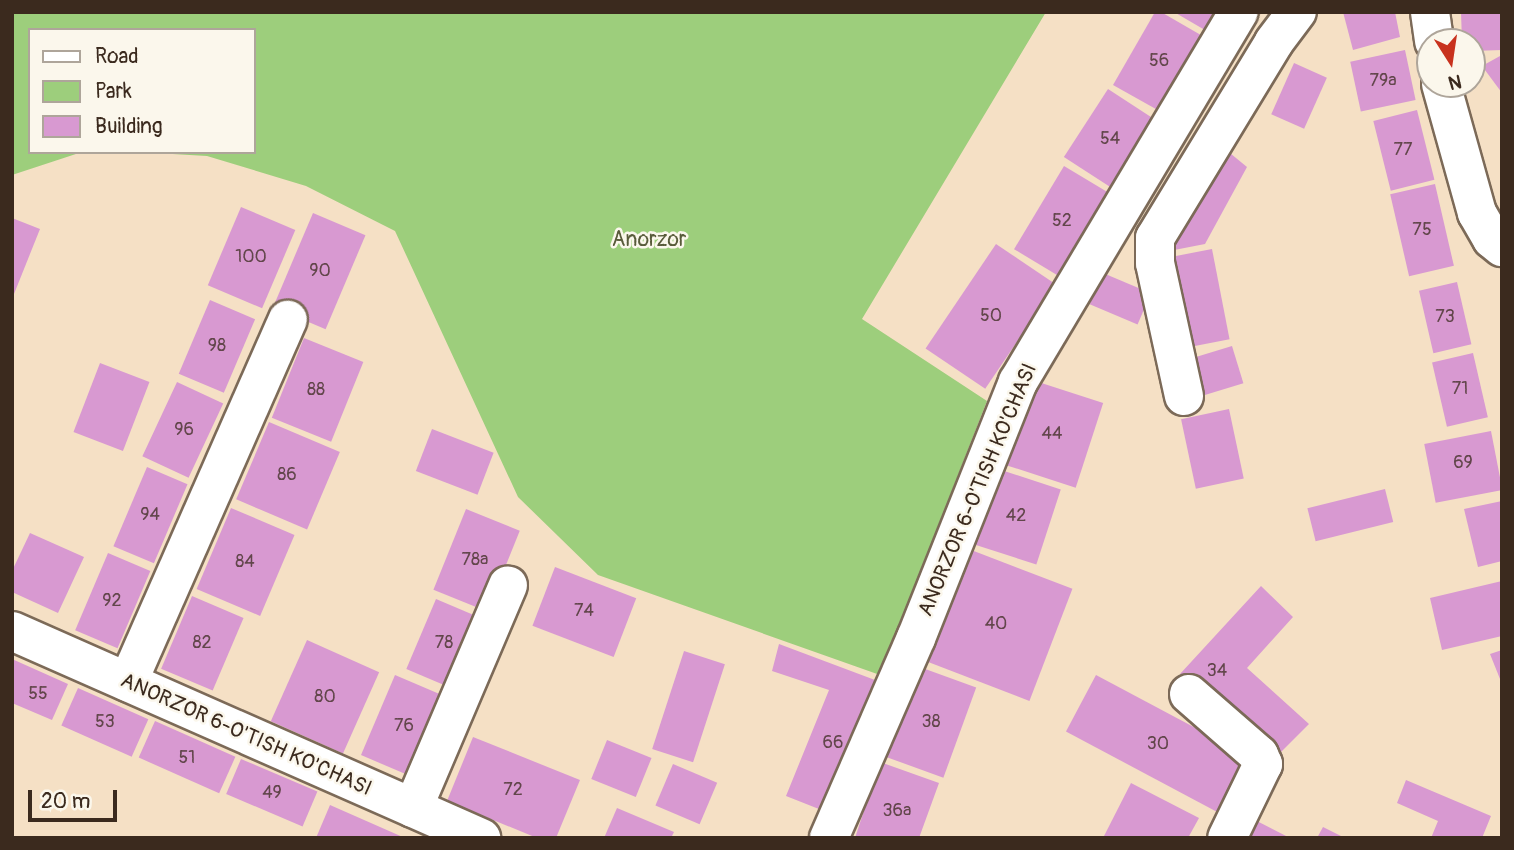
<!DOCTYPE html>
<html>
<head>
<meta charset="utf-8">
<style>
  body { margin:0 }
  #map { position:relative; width:1514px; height:850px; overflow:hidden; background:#f5e0c5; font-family:Pangolin,sans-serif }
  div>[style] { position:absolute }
  .green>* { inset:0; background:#9dce7c }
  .building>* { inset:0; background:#d899d1; transform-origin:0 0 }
  .roads { filter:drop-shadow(2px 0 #7c6a58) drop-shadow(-2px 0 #7c6a58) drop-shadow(0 2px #7c6a58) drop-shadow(0 -2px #7c6a58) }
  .minor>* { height:38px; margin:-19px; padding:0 19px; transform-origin:19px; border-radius:19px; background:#fff }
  span { translate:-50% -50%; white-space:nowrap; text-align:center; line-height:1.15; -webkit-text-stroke:5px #fbf7ec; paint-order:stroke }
  .number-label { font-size:18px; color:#62464b }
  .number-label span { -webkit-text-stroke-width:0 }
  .park-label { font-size:21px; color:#585b3a }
  .street-label { font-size:21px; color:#3b2a1e }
  .frame { position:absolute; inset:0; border:14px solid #3b2a1e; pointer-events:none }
  .legend { position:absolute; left:28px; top:28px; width:228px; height:126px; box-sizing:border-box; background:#fbf7ec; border:2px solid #aea59a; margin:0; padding:9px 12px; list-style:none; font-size:21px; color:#3b2a1e }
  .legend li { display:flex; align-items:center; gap:14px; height:35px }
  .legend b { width:35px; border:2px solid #aea59a }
  .north { position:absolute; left:1416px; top:28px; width:70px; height:70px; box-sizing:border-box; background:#fbf7ec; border:2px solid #aea59a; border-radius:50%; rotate:168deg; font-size:19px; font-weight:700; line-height:28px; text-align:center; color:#3b2a1e }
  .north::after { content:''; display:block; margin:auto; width:24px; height:32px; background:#c8321e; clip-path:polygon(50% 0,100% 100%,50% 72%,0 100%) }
  .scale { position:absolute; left:28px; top:790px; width:89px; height:32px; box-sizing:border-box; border:4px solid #3b2a1e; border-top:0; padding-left:9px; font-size:21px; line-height:24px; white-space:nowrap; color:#3b2a1e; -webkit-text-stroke:5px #fbf7ec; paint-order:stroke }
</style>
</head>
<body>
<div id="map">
  <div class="green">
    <i style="clip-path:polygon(12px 12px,1046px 12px,862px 319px,987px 401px,880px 675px,598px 575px,518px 497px,395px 231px,306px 186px,207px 156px,138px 152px,254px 152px,254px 30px,30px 30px,30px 152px,82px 152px,12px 175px)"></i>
  </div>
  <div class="building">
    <i style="clip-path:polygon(1155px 12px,1161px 12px,1206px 38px,1163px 113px,1113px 85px)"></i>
    <i style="clip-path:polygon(1174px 12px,1222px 12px,1210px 33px)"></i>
    <i style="clip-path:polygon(1343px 12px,1395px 12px,1400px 37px,1353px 50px)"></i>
    <i style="clip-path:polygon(1461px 12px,1502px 12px,1502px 50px,1472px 51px,1472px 42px,1462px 42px)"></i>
    <i style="left:1405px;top:50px;width:51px;height:56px;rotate:78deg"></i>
    <i style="clip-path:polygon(1500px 56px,1502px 58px,1502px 93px,1482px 66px)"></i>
    <i style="left:1294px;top:63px;width:36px;height:56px;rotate:24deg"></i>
    <i style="left:1108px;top:89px;width:59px;height:81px;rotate:33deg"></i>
    <i style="left:1417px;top:110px;width:72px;height:45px;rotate:76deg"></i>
    <i style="clip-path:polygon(1225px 149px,1247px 167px,1205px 244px,1169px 251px)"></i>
    <i style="left:1064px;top:166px;width:54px;height:97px;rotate:31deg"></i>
    <i style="left:1435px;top:184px;width:84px;height:46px;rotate:77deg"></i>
    <i style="left:241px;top:207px;width:59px;height:85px;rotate:23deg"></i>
    <i style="left:313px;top:213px;width:57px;height:102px;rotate:23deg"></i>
    <i style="clip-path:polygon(12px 218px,40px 229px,12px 299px)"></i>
    <i style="left:996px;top:244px;width:72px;height:126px;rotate:34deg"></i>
    <i style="left:1212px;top:249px;width:92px;height:42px;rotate:79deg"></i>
    <i style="left:1103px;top:273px;width:52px;height:34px;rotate:23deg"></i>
    <i style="left:1457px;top:282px;width:64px;height:39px;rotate:77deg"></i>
    <i style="left:210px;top:300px;width:49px;height:80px;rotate:23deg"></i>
    <i style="left:304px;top:338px;width:64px;height:86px;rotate:22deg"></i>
    <i style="left:1232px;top:346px;width:39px;height:42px;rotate:73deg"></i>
    <i style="left:1473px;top:353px;width:66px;height:42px;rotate:77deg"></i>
    <i style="left:100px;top:363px;width:53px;height:74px;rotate:21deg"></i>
    <i style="left:1029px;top:379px;width:78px;height:89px;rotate:18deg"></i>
    <i style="left:177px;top:382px;width:51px;height:82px;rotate:25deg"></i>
    <i style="left:1229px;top:409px;width:71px;height:49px;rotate:78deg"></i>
    <i style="left:269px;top:422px;width:77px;height:84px;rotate:23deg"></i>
    <i style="left:432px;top:429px;width:66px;height:45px;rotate:21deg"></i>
    <i style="left:1491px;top:431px;width:60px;height:68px;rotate:79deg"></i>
    <i style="left:147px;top:467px;width:44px;height:86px;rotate:23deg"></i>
    <i style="left:998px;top:469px;width:66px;height:79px;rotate:18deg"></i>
    <i style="left:1385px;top:489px;width:34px;height:80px;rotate:76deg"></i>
    <i style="clip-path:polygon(1502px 501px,1502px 561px,1478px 567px,1464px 509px)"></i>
    <i style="left:231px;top:508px;width:69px;height:88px;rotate:23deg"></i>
    <i style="left:466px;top:509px;width:58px;height:87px;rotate:22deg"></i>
    <i style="clip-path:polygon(30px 533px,84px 557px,58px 613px,12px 592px,12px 571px)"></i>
    <i style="left:966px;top:548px;width:114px;height:120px;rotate:21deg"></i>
    <i style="left:108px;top:553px;width:46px;height:84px;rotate:23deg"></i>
    <i style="left:555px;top:567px;width:87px;height:63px;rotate:21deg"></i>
    <i style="clip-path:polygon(1502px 581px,1502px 636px,1442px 650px,1430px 598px)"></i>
    <i style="clip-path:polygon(1261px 586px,1293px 617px,1247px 668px,1309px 724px,1273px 760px,1180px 674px)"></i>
    <i style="left:192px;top:596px;width:56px;height:79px;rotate:23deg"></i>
    <i style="left:436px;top:599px;width:48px;height:76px;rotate:23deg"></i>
    <i style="left:307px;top:640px;width:79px;height:89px;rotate:24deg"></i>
    <i style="clip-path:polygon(779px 644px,883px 683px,829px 813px,786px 796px,829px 690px,772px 671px)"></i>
    <i style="clip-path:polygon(1502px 650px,1502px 684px,1490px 654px)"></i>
    <i style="left:684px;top:651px;width:43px;height:103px;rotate:18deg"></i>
    <i style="clip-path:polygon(12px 659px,68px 684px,52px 720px,12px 703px)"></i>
    <i style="left:917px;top:666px;width:63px;height:96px;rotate:20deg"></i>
    <i style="left:395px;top:675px;width:56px;height:87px;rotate:23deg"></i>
    <i style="left:1096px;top:675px;width:175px;height:64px;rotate:28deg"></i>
    <i style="left:78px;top:688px;width:77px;height:41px;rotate:24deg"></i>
    <i style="left:155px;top:721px;width:88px;height:40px;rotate:24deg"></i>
    <i style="clip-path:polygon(473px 737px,580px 780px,556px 838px,537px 838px,447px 801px)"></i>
    <i style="left:607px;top:740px;width:48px;height:42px;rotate:22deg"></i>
    <i style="left:241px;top:759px;width:83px;height:38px;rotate:23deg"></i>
    <i style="clip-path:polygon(880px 762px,939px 783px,919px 838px,855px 838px)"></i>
    <i style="left:673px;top:764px;width:48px;height:45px;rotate:23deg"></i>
    <i style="clip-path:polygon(1406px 780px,1491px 816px,1482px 838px,1431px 838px,1438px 821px,1397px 803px)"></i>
    <i style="clip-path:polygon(1131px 783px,1199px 818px,1188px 838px,1103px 838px)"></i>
    <i style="clip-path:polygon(330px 805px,405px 838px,316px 838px)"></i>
    <i style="clip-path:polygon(617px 808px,674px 832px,671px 838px,604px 838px)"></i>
    <i style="clip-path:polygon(1251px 818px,1290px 838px,1240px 838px)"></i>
    <i style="clip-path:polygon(1323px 827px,1345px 838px,1317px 838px)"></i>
  </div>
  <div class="roads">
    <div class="minor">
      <i style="left:1430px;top:12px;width:30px;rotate:82deg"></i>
      <i style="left:1441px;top:84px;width:134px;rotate:74.4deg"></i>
      <i style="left:1477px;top:213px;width:30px;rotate:60deg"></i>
      <i style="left:1492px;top:239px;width:13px;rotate:39deg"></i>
      <i style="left:1184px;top:396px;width:136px;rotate:-102.3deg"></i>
      <i style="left:1155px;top:263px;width:25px;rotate:-90deg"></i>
      <i style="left:1155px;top:238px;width:229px;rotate:-58.7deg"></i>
      <i style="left:1274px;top:42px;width:38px;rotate:-53deg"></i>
      <i style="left:12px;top:631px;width:513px;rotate:23.81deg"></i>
      <i style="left:128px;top:682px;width:396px;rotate:-66.2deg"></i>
      <i style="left:1189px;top:694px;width:93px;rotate:41.1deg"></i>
      <i style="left:1259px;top:755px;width:10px;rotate:66deg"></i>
      <i style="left:1263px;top:764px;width:82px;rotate:115.9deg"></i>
      <i style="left:413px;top:808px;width:242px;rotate:-66.9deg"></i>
      <i style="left:829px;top:838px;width:218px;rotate:-66.5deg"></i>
      <i style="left:916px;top:638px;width:276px;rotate:-68.3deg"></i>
      <i style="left:1018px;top:382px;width:431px;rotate:-59.2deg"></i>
    </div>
  </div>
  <div class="number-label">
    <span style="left:1159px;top:61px">56</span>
    <span style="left:1383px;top:81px">79а</span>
    <span style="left:1110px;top:139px">54</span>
    <span style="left:1403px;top:150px">77</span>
    <span style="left:1062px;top:221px">52</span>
    <span style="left:1422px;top:230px">75</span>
    <span style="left:251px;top:257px">100</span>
    <span style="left:320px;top:271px">90</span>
    <span style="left:991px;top:316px">50</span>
    <span style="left:1445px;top:317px">73</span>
    <span style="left:217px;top:346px">98</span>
    <span style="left:1460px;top:389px">71</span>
    <span style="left:316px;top:390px">88</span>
    <span style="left:184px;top:430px">96</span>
    <span style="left:1052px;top:434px">44</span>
    <span style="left:1463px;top:463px">69</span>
    <span style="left:287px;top:475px">86</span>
    <span style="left:150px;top:515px">94</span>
    <span style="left:1016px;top:516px">42</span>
    <span style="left:475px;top:560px">78а</span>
    <span style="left:245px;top:562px">84</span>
    <span style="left:112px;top:601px">92</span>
    <span style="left:584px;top:611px">74</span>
    <span style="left:996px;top:624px">40</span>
    <span style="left:202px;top:643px">82</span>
    <span style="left:444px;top:643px">78</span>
    <span style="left:1217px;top:671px">34</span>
    <span style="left:38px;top:694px">55</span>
    <span style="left:325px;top:697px">80</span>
    <span style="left:105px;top:722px">53</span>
    <span style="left:931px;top:722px">38</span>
    <span style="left:404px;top:726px">76</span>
    <span style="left:833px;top:743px">66</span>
    <span style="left:1158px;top:744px">30</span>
    <span style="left:187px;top:758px">51</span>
    <span style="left:513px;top:790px">72</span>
    <span style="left:272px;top:793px">49</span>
    <span style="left:897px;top:811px">36а</span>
  </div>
  <div class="park-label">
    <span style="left:649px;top:240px">Anorzor</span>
  </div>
  <div class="street-label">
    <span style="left:978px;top:490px;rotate:-67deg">ANORZOR 6-O'TISH KO'CHASI</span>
    <span style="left:246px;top:735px;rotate:24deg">ANORZOR 6-O'TISH KO'CHASI</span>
  </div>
  <div class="frame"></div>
  <ul class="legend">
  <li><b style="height:9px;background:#fff"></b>Road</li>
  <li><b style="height:19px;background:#9dce7c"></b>Park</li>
  <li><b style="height:19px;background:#d899d1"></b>Building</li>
  </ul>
  <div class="north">N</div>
  <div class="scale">20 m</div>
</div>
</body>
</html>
